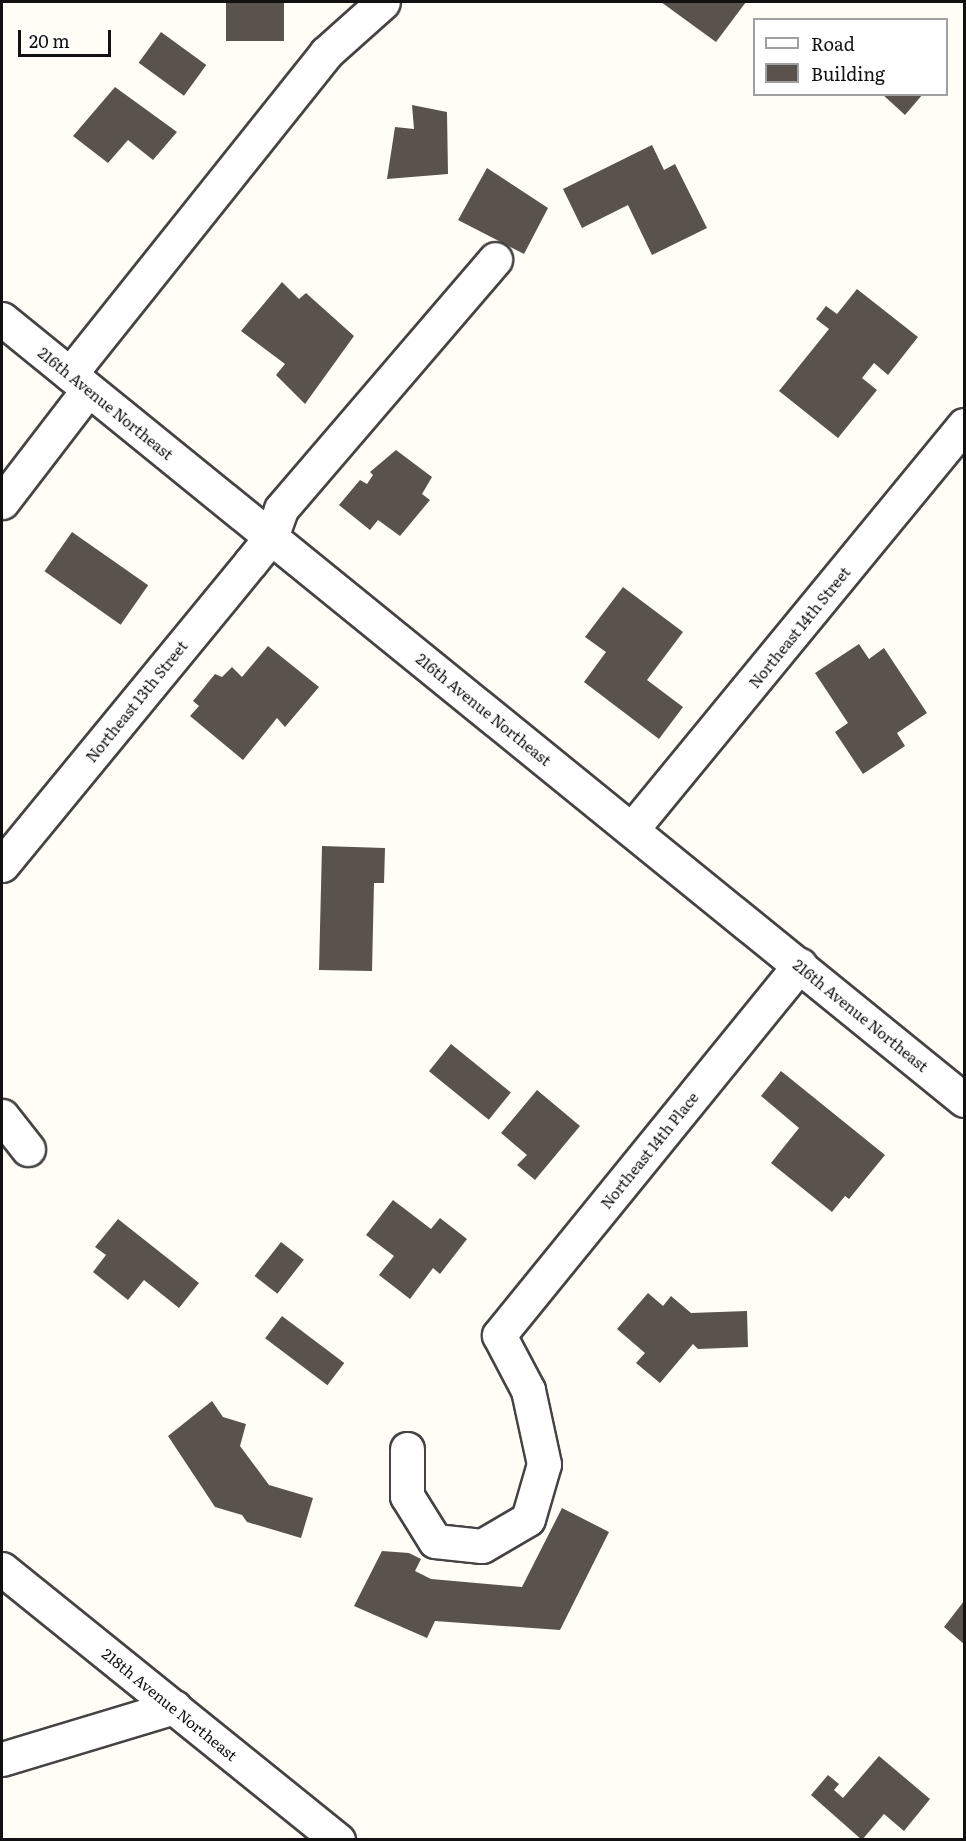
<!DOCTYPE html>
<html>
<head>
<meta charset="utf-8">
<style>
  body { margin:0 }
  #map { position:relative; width:966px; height:1841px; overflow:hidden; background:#fffdf5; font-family:Literata,serif }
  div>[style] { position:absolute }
  .building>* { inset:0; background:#5a524d; transform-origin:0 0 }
  .roads { filter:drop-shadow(2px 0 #444) drop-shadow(-2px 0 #444) drop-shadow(0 2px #444) drop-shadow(0 -2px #444) }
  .minor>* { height:33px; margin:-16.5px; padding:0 16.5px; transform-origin:16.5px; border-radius:16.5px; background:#fff }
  span { translate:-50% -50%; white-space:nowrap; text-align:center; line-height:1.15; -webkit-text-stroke:6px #fff; paint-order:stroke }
  .street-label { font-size:15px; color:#111 }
  .frame { position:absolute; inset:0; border:3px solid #111; pointer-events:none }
  .legend { position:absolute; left:753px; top:18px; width:195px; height:78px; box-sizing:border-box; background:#fff; border:2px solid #a0a0a0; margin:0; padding:8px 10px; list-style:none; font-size:18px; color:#111 }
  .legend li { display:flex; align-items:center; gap:12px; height:30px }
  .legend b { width:30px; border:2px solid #a0a0a0 }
  .scale { position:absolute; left:18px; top:30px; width:93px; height:27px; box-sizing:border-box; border:3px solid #111; border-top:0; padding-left:8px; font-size:18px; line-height:21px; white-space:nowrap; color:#111; -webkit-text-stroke:4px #fff; paint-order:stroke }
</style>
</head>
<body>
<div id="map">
  <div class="building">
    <i style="left:226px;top:2px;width:58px;height:39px"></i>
    <i style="clip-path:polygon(661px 2px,746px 2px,716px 42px)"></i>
    <i style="left:161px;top:32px;width:56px;height:38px;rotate:36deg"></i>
    <i style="clip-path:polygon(115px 87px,177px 132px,153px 160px,128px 140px,108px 163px,73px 136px)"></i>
    <i style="clip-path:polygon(882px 94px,923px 94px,905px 115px)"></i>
    <i style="clip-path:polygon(412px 105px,447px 112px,448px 174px,387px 179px,395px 127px,414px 129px)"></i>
    <i style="clip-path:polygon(652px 145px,664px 170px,675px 164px,707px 228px,652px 255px,628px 205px,582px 228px,563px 189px)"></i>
    <i style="clip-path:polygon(487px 168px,548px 208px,524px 254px,458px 220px)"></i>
    <i style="clip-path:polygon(282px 282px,299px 299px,306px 293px,354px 336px,305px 404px,276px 375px,285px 364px,241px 331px)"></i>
    <i style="clip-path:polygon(857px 289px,918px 337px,888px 375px,874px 363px,862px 378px,877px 390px,838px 438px,779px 391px,829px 329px,816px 319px,826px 306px,837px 314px)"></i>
    <i style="clip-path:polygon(396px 450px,432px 477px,422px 494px,430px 500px,400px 536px,378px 520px,370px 530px,339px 505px,360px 480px,367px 484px,373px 475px,370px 472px)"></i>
    <i style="left:72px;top:532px;width:93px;height:48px;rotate:35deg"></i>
    <i style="clip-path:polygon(623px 587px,683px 632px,647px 680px,683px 707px,659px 739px,584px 682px,606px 652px,585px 637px)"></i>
    <i style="clip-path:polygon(859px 644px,869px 659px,884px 648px,927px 713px,897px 733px,905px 746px,863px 774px,835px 732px,848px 723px,815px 673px)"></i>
    <i style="clip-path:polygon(268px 646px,319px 687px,285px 727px,277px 718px,243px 760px,190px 716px,199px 706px,193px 701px,215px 674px,222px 677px,232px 667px,242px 677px)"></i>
    <i style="clip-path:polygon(322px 846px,385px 848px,384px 883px,374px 883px,372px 971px,319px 970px)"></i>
    <i style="left:451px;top:1044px;width:77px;height:35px;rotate:39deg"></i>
    <i style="clip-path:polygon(781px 1071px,885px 1155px,849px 1199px,845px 1196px,832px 1212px,771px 1163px,799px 1128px,761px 1096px)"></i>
    <i style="clip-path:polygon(537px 1090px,580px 1126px,535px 1180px,517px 1165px,527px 1155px,501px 1133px)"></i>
    <i style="clip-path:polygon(393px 1200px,431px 1229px,440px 1218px,467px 1239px,440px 1274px,433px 1268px,410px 1299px,379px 1275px,394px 1256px,366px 1235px)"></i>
    <i style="clip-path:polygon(118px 1219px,199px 1283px,179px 1308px,144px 1280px,128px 1300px,93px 1272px,106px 1255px,95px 1247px)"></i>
    <i style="left:281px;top:1242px;width:29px;height:43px;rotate:38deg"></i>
    <i style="clip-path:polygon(648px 1293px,663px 1306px,671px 1296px,691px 1313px,747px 1311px,748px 1347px,698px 1349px,693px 1344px,660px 1383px,636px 1363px,645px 1353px,617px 1329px)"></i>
    <i style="left:282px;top:1316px;width:78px;height:28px;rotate:37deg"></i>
    <i style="clip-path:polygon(212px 1401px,223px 1417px,246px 1424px,240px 1446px,269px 1485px,313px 1498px,301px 1538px,247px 1522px,242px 1515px,215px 1507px,168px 1436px)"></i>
    <i style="clip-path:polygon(562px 1508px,609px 1532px,560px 1630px,435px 1621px,427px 1638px,354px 1606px,382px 1551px,409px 1553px,421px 1559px,415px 1571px,431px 1579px,522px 1587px)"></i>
    <i style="clip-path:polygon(964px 1601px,964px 1644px,944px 1627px)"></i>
    <i style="clip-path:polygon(879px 1756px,930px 1799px,904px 1831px,884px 1814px,862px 1840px,811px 1795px,828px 1775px,839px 1784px,834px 1790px,843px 1798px)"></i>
  </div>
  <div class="roads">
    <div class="minor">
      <i style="left:2px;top:319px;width:1239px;rotate:39.07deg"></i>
      <i style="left:70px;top:374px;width:411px;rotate:-51.4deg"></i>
      <i style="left:326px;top:53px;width:76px;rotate:-41.8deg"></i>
      <i style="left:2px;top:502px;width:141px;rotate:-52.5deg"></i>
      <i style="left:632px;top:829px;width:523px;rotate:-50.59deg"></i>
      <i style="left:2px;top:865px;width:391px;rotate:-50.6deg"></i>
      <i style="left:250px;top:563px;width:33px;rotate:-51deg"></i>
      <i style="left:271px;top:537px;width:30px;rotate:-70deg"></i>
      <i style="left:281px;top:509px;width:329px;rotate:-49.4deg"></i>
      <i style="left:2px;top:1116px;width:42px;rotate:51.8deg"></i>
      <i style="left:407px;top:1449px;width:47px;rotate:90deg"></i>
      <i style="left:407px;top:1496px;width:53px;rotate:58.1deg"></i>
      <i style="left:435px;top:1541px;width:47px;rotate:6.1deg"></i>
      <i style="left:482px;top:1546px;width:53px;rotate:-30.4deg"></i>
      <i style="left:528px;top:1519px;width:57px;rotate:-73.8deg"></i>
      <i style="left:544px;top:1464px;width:76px;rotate:-102.2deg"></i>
      <i style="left:528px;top:1390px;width:62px;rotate:-117.8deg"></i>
      <i style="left:499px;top:1335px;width:477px;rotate:-50.9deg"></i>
      <i style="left:2px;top:1569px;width:432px;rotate:38.9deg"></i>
      <i style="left:2px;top:1759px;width:180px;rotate:-16.8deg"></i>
    </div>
  </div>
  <div class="street-label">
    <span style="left:106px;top:403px;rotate:39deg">216th Avenue Northeast</span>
    <span style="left:799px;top:627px;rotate:-51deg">Northeast 14th Street</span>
    <span style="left:136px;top:701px;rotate:-51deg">Northeast 13th Street</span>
    <span style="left:484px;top:709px;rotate:39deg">216th Avenue Northeast</span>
    <span style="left:861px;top:1015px;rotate:39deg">216th Avenue Northeast</span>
    <span style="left:649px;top:1150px;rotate:-51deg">Northeast 14th Place</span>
    <span style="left:170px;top:1704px;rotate:39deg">218th Avenue Northeast</span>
  </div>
  <div class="frame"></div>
  <ul class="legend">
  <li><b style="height:8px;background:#fff"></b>Road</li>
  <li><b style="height:16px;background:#5a524d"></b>Building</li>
  </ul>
  <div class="scale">20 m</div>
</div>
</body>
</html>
